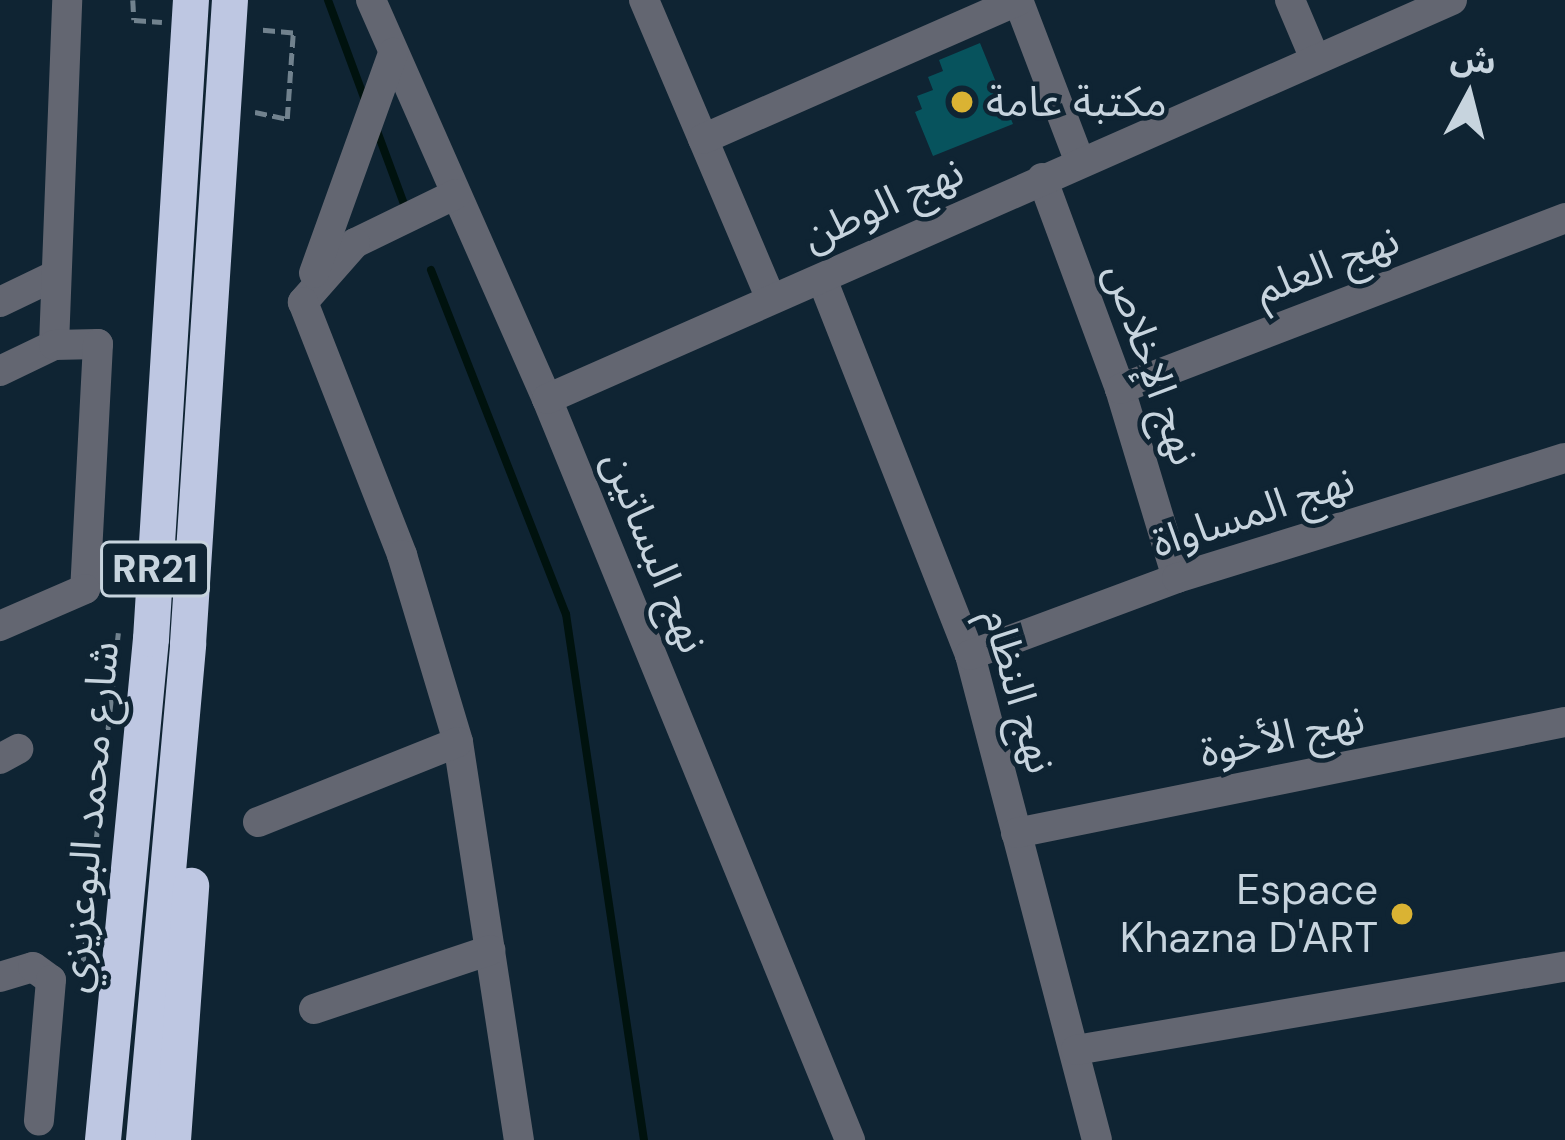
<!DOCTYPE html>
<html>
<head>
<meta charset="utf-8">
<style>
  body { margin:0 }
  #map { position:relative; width:1565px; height:1140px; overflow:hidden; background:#0f2433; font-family:"DM Sans","Noto Sans Arabic",sans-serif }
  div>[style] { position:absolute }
  .stream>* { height:8px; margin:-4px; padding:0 4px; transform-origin:4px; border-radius:4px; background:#00120e }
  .building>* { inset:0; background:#07535d }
  .path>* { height:4.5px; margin-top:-2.25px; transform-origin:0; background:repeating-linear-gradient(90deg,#71828e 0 12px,transparent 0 18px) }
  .minor>* { height:30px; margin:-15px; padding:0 15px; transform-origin:15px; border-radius:15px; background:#636671 }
  .highway>* { height:36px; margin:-18px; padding:0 18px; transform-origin:18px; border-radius:18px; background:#bec7e2 }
  .dots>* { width:33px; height:33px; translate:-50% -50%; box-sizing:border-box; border:6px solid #0f2433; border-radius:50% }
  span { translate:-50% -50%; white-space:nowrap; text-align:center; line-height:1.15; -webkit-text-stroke:9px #0f2433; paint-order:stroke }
  .shield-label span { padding:3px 9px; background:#0f2433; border:3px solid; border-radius:9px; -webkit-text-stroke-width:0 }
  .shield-label { font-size:39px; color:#c7d4de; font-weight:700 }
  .poi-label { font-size:42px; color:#c7d4de }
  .left { translate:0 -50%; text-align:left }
  .right { translate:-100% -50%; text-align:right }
  .street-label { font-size:42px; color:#c7d4de }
  .north { position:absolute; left:1409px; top:36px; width:120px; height:120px; -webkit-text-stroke:9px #0f2433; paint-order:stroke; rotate:7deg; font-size:33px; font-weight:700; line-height:48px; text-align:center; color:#c7d4de }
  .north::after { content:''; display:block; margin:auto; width:42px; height:54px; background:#c7d4de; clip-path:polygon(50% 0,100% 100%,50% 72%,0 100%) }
</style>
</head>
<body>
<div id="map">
  <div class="stream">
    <i style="left:328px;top:0;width:107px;rotate:69.7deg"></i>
    <i style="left:377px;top:131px;width:86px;rotate:69.7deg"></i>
    <i style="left:431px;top:270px;width:370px;rotate:68.6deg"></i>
    <i style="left:566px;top:614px;width:532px;rotate:81.57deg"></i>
  </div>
  <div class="building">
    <i style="clip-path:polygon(980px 43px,1013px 124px,933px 156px,915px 112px,922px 109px,917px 96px,933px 90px,928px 77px,943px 71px,939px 60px)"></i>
  </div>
  <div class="path">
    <i style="left:133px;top:0;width:20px;rotate:87deg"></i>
    <i style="left:134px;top:20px;width:28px;rotate:4deg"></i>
    <i style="left:255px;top:112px;width:33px;rotate:12deg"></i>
    <i style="left:287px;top:119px;width:86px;rotate:-86deg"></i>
    <i style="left:293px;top:33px;width:36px;rotate:-175deg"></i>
    <i style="left:81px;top:980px;width:349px;rotate:-83.9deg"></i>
  </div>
  <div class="minor">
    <i style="left:371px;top:0;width:436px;rotate:66.2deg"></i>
    <i style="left:547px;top:399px;width:801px;rotate:67.76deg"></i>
    <i style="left:644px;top:0;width:325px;rotate:67deg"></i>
    <i style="left:1018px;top:0;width:173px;rotate:69.1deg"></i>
    <i style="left:1290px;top:0;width:64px;rotate:67deg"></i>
    <i style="left:703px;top:139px;width:344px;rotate:-23.7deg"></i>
    <i style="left:1042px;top:178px;width:225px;rotate:69.7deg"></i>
    <i style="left:1120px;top:389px;width:197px;rotate:73.2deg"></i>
    <i style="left:456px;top:194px;width:112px;rotate:154.1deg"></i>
    <i style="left:355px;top:243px;width:79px;rotate:131.4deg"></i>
    <i style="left:303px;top:302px;width:272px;rotate:68.6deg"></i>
    <i style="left:402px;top:555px;width:195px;rotate:73.3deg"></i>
    <i style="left:458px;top:742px;width:403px;rotate:81.3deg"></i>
    <i style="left:314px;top:273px;width:234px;rotate:-70.2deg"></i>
    <i style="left:822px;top:279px;width:404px;rotate:68.5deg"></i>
    <i style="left:970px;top:655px;width:501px;rotate:75.33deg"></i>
    <i style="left:0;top:302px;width:62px;rotate:-25.7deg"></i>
    <i style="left:54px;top:345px;width:345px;rotate:-87.8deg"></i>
    <i style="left:0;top:371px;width:60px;rotate:-25.7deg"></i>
    <i style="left:54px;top:345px;width:44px;rotate:-1.3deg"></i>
    <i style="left:98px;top:344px;width:245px;rotate:93deg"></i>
    <i style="left:85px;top:589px;width:93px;rotate:156.5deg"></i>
    <i style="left:1120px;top:389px;width:477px;rotate:-21deg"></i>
    <i style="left:547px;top:399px;width:989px;rotate:-23.79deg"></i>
    <i style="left:970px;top:655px;width:221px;rotate:-20.4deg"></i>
    <i style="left:1177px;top:578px;width:406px;rotate:-17.2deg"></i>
    <i style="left:0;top:759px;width:21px;rotate:-29deg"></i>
    <i style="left:258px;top:822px;width:215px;rotate:-21.8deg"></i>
    <i style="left:1016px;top:833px;width:560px;rotate:-11.43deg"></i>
    <i style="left:0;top:977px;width:34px;rotate:-17deg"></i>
    <i style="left:33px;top:967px;width:22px;rotate:36deg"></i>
    <i style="left:51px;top:980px;width:141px;rotate:94.9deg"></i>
    <i style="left:314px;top:1009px;width:186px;rotate:-18.5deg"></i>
    <i style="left:1076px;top:1050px;width:496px;rotate:-9.7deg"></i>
  </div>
  <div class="highway">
    <i style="left:103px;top:1140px;width:503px;rotate:-84.53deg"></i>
    <i style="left:151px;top:639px;width:640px;rotate:-86.42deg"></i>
    <i style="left:144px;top:1140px;width:498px;rotate:-84.9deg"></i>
    <i style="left:188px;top:644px;width:645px;rotate:-86.27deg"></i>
    <i style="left:173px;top:1140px;width:255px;rotate:-85.9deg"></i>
  </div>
  <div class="dots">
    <i style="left:962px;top:102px;background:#dab333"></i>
    <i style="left:1402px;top:914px;background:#dab333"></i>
  </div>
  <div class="shield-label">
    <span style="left:155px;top:569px">RR21</span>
  </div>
  <div class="poi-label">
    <span class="left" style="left:986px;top:102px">مكتبة عامة</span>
    <span class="right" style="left:1378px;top:914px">Espace<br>Khazna D'ART</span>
  </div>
  <div class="street-label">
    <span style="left:883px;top:204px;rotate:-24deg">نهج الوطن</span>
    <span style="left:1327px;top:265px;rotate:-21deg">نهج العلم</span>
    <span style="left:1152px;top:364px;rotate:71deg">نهج الإخلاص</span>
    <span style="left:1253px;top:512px;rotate:-18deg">نهج المساواة</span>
    <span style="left:655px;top:552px;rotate:68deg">نهج البساتين</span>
    <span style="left:1019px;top:691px;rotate:74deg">نهج النظام</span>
    <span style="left:1282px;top:736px;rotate:-12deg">نهج الأخوة</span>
    <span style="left:89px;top:817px;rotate:-85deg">شارع محمد البوعزيزي</span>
  </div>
  <div class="north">ش</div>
</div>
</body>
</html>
